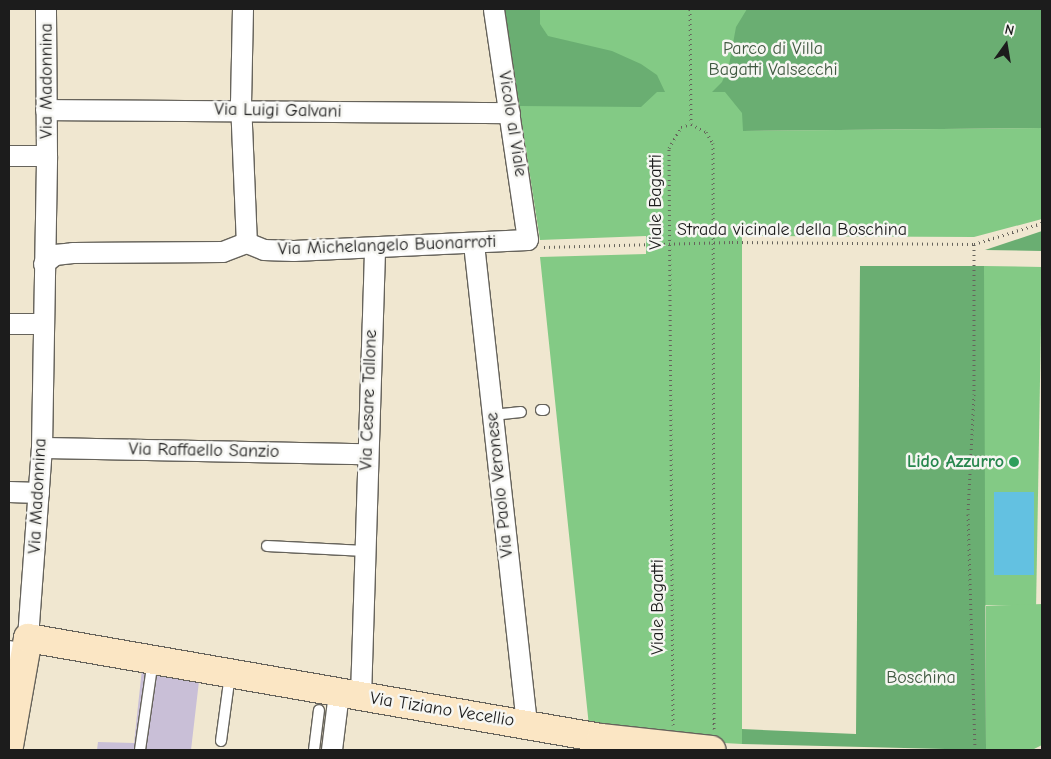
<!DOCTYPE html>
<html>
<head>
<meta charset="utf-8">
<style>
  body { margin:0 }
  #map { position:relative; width:1051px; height:759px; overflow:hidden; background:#f0e7d0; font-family:"Comic Neue",sans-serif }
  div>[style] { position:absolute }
  .industrial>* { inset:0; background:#c9bfd7 }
  .green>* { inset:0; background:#83ca85; transform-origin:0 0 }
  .forest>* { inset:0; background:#6aae72 }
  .water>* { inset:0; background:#63c1e1; transform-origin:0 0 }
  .path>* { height:3px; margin-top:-1.5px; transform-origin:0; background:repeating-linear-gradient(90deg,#66635b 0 1px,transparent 0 5px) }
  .roads { filter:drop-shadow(1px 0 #66635b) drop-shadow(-1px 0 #66635b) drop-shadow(0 1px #66635b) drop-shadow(0 -1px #66635b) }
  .lane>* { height:10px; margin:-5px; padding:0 5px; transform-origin:5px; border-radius:5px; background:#fff }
  .street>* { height:20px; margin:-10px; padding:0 10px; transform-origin:10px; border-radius:10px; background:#fff }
  .secondary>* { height:28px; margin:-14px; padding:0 14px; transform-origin:14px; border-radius:14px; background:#fbe6c4 }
  .dots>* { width:14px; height:14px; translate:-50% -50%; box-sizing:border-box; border:2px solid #f6f6f2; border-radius:50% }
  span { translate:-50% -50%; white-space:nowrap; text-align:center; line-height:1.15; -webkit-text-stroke:5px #f6f6f2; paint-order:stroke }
  .park-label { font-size:18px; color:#405941 }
  .street-label { font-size:18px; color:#1c1c1c }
  .leisure-label { font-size:18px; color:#27864d; font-weight:700 }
  .right { translate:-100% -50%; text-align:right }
  .frame { position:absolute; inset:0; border:10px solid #1c1c1c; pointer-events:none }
  .north { position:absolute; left:981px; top:20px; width:50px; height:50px; -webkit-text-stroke:4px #f6f6f2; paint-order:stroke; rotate:13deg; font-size:14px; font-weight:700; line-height:20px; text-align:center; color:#1c1c1c }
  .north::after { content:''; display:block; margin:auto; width:18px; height:22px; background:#1c1c1c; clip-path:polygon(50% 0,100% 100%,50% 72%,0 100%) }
</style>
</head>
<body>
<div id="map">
  <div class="industrial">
    <i style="clip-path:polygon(142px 669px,199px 681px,191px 750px,97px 750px,98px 742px,134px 743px)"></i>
  </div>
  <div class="green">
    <i style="clip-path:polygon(504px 9px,1042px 9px,744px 131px,1042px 128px,1042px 219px,974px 237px,742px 236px,742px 744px,651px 739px,589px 726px,540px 257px,646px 254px,646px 236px,540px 240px)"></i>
    <i style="left:984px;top:266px;width:58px;height:339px;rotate:1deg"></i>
    <i style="clip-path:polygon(1042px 604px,1042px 745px,1032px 750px,986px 750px,986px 606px)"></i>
  </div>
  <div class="forest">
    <i style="clip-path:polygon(504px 9px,540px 9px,540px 24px,548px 36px,612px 51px,641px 64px,657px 75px,665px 92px,657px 92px,641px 107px,520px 106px)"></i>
    <i style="clip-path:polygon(747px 9px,1042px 9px,1042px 128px,743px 131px,742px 113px,725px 92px,712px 92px,722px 82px,729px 65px,736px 27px)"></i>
    <i style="clip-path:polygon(1042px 231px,1042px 251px,985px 250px)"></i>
    <i style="clip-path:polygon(860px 266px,984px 266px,986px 750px,742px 744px,742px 729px,856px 734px)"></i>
  </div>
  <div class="water">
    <i style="left:994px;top:492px;width:40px;height:83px"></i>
  </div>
  <div class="path">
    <i style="left:690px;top:9px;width:115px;rotate:89.5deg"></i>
    <i style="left:974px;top:244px;width:150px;rotate:90deg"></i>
    <i style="left:974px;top:394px;width:120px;rotate:92.9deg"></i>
    <i style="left:968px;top:514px;width:236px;rotate:88.3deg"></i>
    <i style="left:544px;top:247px;width:188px;rotate:-1.5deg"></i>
    <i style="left:732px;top:242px;width:242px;rotate:0.5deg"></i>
    <i style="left:974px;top:244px;width:71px;rotate:-17.2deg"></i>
    <i style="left:673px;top:725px;width:577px;rotate:-90.4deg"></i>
    <i style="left:669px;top:148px;width:24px;rotate:-60deg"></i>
    <i style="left:681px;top:127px;width:10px;rotate:-17deg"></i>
    <i style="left:691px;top:124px;width:17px;rotate:28deg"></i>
    <i style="left:706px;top:132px;width:13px;rotate:58deg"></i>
    <i style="left:713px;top:143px;width:586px;rotate:89.9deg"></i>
  </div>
  <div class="roads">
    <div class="lane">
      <i style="left:541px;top:410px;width:3px"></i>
      <i style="left:493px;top:415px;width:28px;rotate:-6deg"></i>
      <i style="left:267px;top:546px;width:98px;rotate:2.9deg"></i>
      <i style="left:221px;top:741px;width:68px;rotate:-82.3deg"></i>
      <i style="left:140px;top:750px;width:91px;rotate:-81.8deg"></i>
      <i style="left:314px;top:750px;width:40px;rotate:-82.9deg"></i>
    </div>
    <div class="street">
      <i style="left:243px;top:9px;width:93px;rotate:91.2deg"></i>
      <i style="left:241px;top:102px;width:141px;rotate:87.6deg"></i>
      <i style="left:46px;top:110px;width:464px;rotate:0.4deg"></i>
      <i style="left:9px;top:156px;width:38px"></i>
      <i style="left:247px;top:243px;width:18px;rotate:22deg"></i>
      <i style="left:264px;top:250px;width:30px;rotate:2deg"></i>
      <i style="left:294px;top:251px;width:234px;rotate:-2.7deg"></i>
      <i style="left:528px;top:240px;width:233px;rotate:-98.4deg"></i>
      <i style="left:474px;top:244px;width:484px;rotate:83.7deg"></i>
      <i style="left:44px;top:264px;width:14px;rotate:-39deg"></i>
      <i style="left:55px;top:255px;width:18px;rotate:-6deg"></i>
      <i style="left:73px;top:253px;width:150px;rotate:-0.4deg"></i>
      <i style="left:223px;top:252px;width:26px;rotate:-21deg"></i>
      <i style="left:9px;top:324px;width:34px"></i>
      <i style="left:42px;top:448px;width:325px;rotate:1.1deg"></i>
      <i style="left:9px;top:492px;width:30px;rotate:2deg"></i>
      <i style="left:28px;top:638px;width:191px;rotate:-85.8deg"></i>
      <i style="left:42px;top:448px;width:292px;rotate:-89deg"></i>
      <i style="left:47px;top:156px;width:147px;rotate:-90.4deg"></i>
      <i style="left:9px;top:651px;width:17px;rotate:10deg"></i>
      <i style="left:361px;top:697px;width:449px;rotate:-88.2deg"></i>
      <i style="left:332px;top:750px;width:57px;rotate:-83deg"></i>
    </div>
    <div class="secondary">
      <i style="left:9px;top:746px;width:110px;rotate:-80deg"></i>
      <i style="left:28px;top:638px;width:582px;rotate:9.9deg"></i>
      <i style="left:601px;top:738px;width:111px;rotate:6.2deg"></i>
    </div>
  </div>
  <div class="dots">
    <i style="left:1014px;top:462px;background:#2e9e5b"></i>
  </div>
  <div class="park-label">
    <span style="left:773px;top:60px">Parco di Villa<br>Bagatti Valsecchi</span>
    <span style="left:921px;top:678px">Boschina</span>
  </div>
  <div class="street-label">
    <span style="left:47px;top:81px;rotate:-90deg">Via Madonnina</span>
    <span style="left:278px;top:111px;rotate:1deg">Via Luigi Galvani</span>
    <span style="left:512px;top:124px;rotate:81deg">Vicolo al Viale</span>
    <span style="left:656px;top:202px;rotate:-90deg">Viale Bagatti</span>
    <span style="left:792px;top:230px">Strada vicinale della Boschina</span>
    <span style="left:387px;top:246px;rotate:-2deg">Via Michelangelo Buonarroti</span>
    <span style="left:369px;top:400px;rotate:-88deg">Via Cesare Tallone</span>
    <span style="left:204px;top:451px;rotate:1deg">Via Raffaello Sanzio</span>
    <span style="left:500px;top:485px;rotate:-96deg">Via Paolo Veronese</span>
    <span style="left:38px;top:496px;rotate:-87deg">Via Madonnina</span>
    <span style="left:658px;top:607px;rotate:-90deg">Viale Bagatti</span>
    <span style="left:442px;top:710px;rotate:9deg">Via Tiziano Vecellio</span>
  </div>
  <div class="leisure-label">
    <span class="right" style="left:1004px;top:462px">Lido Azzurro</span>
  </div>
  <div class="frame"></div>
  <div class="north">N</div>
</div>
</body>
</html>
